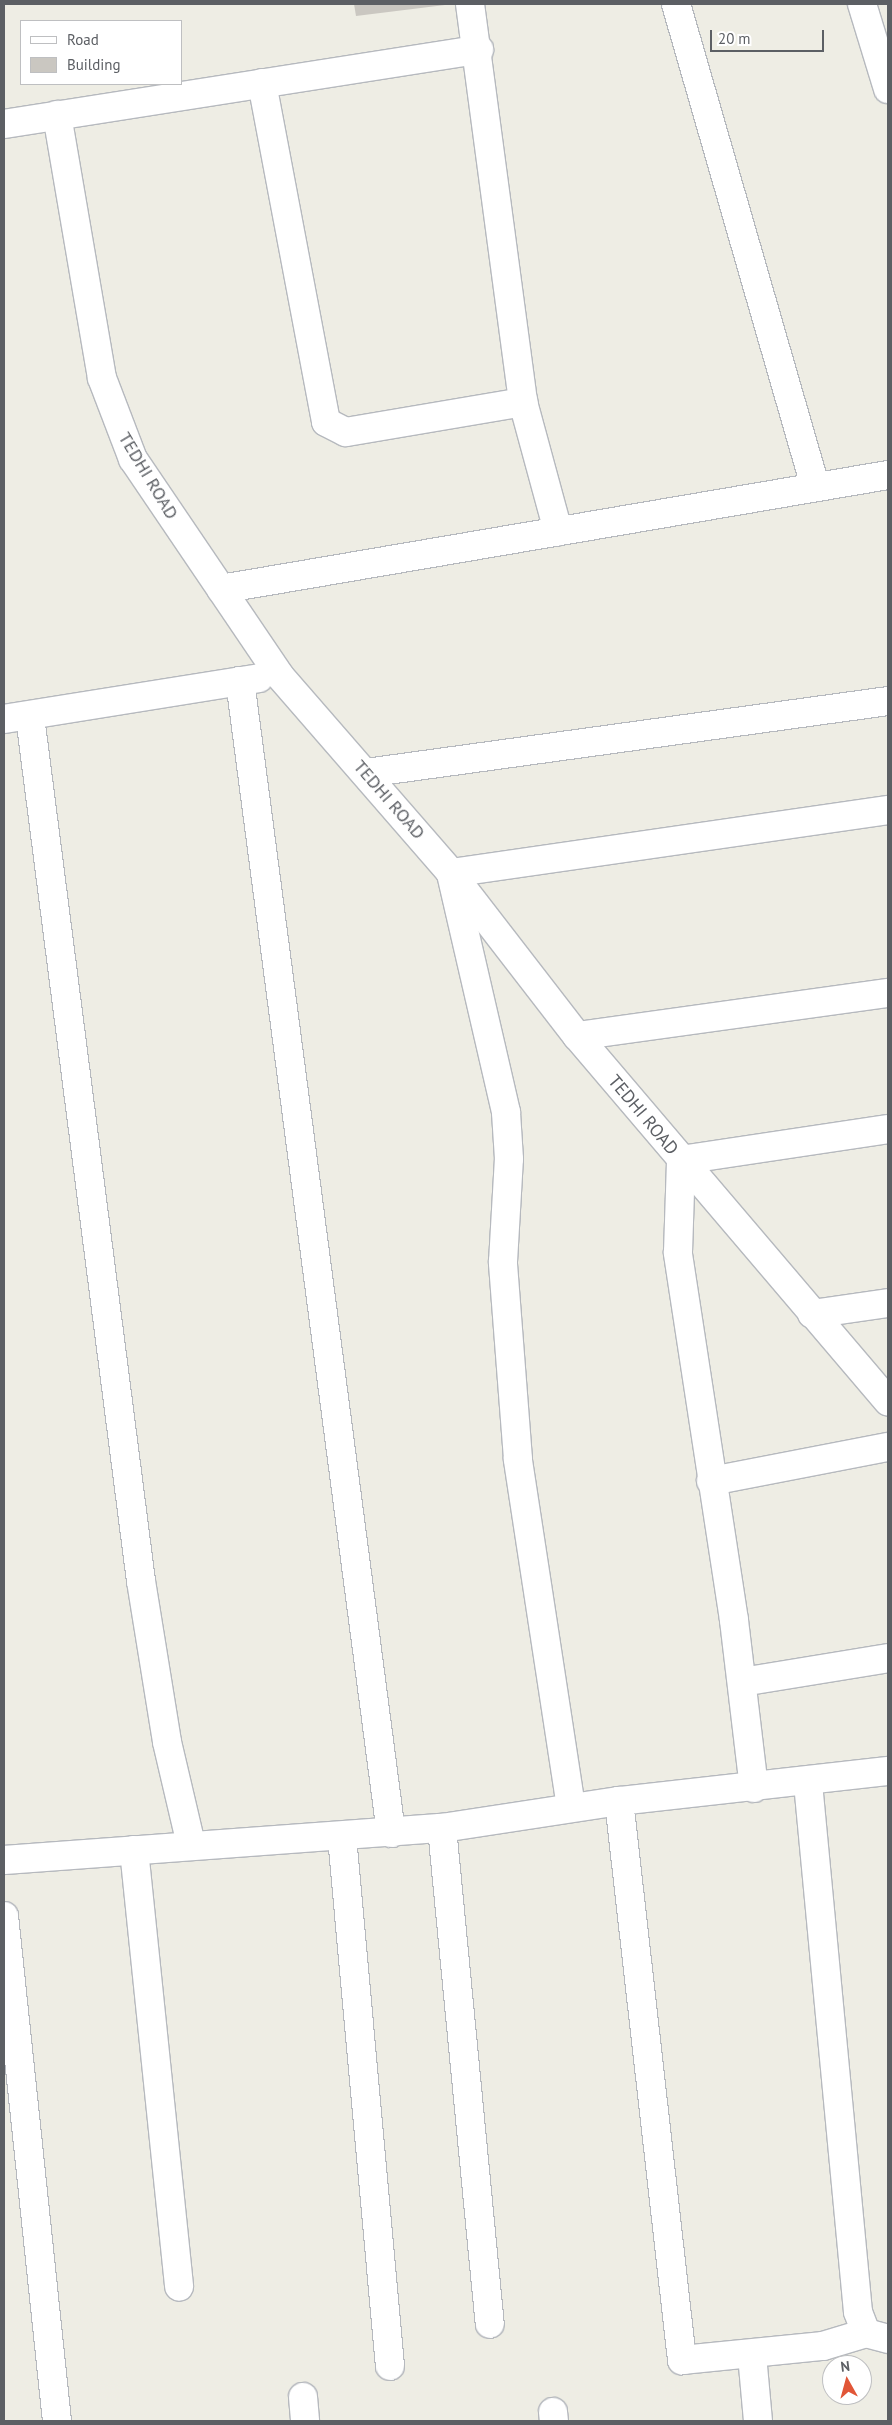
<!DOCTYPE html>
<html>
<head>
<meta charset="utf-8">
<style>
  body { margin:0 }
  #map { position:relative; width:892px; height:2425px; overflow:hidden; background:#eeede4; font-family:"PT Sans",sans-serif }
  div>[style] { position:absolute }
  .building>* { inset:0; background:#cac7c1 }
  .roads { filter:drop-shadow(1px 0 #b6b9be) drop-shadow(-1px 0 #b6b9be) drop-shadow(0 1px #b6b9be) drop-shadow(0 -1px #b6b9be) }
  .minor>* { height:28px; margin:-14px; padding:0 14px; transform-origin:14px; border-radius:14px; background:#fff }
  span { translate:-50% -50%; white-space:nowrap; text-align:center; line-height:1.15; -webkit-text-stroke:4px #fff; paint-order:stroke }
  .street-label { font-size:18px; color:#5c5f64 }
  .frame { position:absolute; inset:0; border:5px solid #5c5f64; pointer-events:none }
  .legend { position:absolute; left:20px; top:20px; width:162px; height:65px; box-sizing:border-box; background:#fff; border:1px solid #bebfc1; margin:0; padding:6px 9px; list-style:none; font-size:15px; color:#5c5f64 }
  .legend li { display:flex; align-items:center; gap:10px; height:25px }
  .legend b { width:25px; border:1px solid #bebfc1 }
  .north { position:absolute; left:822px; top:2355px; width:50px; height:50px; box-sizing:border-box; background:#fff; border:1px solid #bebfc1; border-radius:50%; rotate:353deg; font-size:14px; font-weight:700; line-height:20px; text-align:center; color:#5c5f64 }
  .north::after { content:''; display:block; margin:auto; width:18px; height:22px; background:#e15637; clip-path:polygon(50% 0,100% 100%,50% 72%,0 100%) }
  .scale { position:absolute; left:710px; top:30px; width:114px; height:22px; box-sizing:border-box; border:2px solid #5c5f64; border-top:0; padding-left:6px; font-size:15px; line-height:18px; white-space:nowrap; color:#5c5f64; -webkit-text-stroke:4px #fff; paint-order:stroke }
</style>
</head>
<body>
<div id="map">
  <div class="building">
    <i style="clip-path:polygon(354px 4px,445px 4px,445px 5px,356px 16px)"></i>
  </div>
  <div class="roads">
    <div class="minor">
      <i style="left:470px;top:4px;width:402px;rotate:82.4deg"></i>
      <i style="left:523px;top:402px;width:134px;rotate:74.8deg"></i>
      <i style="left:676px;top:4px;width:502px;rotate:73.91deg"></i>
      <i style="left:862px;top:4px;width:89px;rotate:73deg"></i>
      <i style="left:262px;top:83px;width:345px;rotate:79.3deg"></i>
      <i style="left:326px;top:422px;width:22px;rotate:27deg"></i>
      <i style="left:346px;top:432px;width:180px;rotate:-9.6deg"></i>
      <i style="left:57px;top:115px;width:267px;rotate:80.3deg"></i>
      <i style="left:102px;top:378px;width:87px;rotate:69.1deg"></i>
      <i style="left:133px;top:459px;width:261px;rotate:55.9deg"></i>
      <i style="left:279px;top:675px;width:262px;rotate:49deg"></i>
      <i style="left:451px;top:873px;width:206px;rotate:52.3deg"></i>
      <i style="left:577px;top:1036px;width:480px;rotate:49.6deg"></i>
      <i style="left:4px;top:124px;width:481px;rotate:-8.9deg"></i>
      <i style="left:221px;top:589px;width:677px;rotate:-9.7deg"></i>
      <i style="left:240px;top:681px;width:1162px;rotate:82.53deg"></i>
      <i style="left:30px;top:717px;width:871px;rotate:82.68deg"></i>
      <i style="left:141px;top:1581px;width:163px;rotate:80.8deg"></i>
      <i style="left:167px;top:1742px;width:105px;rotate:76.8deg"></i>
      <i style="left:4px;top:719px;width:258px;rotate:-9.1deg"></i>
      <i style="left:366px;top:773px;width:527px;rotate:-7.85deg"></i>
      <i style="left:577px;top:1036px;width:314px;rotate:-7.9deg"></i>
      <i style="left:812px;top:1314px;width:77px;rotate:-8.2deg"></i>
      <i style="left:711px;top:1481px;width:180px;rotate:-10.9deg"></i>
      <i style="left:742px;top:1682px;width:148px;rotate:-9.3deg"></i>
      <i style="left:808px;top:1783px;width:531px;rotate:84.6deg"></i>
      <i style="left:858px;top:2312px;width:22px;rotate:69deg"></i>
      <i style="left:866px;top:2333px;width:23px;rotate:15deg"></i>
      <i style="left:754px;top:1788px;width:169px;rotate:-96.8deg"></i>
      <i style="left:734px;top:1620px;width:372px;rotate:-98.7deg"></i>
      <i style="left:678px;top:1252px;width:92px;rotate:-88.1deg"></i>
      <i style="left:681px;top:1160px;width:209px;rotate:-8.5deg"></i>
      <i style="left:619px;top:1801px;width:563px;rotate:83.57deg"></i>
      <i style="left:682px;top:2360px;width:142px;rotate:-5.7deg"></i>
      <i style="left:823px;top:2346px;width:45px;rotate:-16.8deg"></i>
      <i style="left:571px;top:1807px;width:352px;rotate:-98.7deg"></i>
      <i style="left:518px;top:1459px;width:198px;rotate:-94.4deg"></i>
      <i style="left:503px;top:1262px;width:103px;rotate:-86.7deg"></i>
      <i style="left:509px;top:1159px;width:47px;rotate:-93.7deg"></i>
      <i style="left:506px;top:1112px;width:245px;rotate:-103deg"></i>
      <i style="left:451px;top:873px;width:442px;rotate:-8.2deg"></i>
      <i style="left:442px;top:1828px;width:498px;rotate:84.5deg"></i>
      <i style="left:342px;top:1837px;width:531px;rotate:84.82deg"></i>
      <i style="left:134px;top:1850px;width:439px;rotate:84.1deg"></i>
      <i style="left:4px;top:1860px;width:439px;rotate:-4.2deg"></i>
      <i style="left:442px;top:1828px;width:179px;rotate:-8.7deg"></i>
      <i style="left:619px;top:1801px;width:271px;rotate:-6.4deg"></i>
      <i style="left:4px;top:1916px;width:508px;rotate:84.01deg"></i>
      <i style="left:752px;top:2355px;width:66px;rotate:84.8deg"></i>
      <i style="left:303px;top:2397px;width:24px;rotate:85deg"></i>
      <i style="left:553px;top:2412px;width:9px;rotate:84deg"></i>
    </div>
  </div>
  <div class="street-label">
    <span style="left:148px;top:476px;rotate:59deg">TEDHI ROAD</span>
    <span style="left:389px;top:800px;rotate:49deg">TEDHI ROAD</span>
    <span style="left:643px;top:1115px;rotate:50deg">TEDHI ROAD</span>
  </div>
  <div class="frame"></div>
  <ul class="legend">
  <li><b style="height:6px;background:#fff"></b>Road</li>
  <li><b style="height:14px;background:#cac7c1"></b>Building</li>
  </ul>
  <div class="north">N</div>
  <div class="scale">20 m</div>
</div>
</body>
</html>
